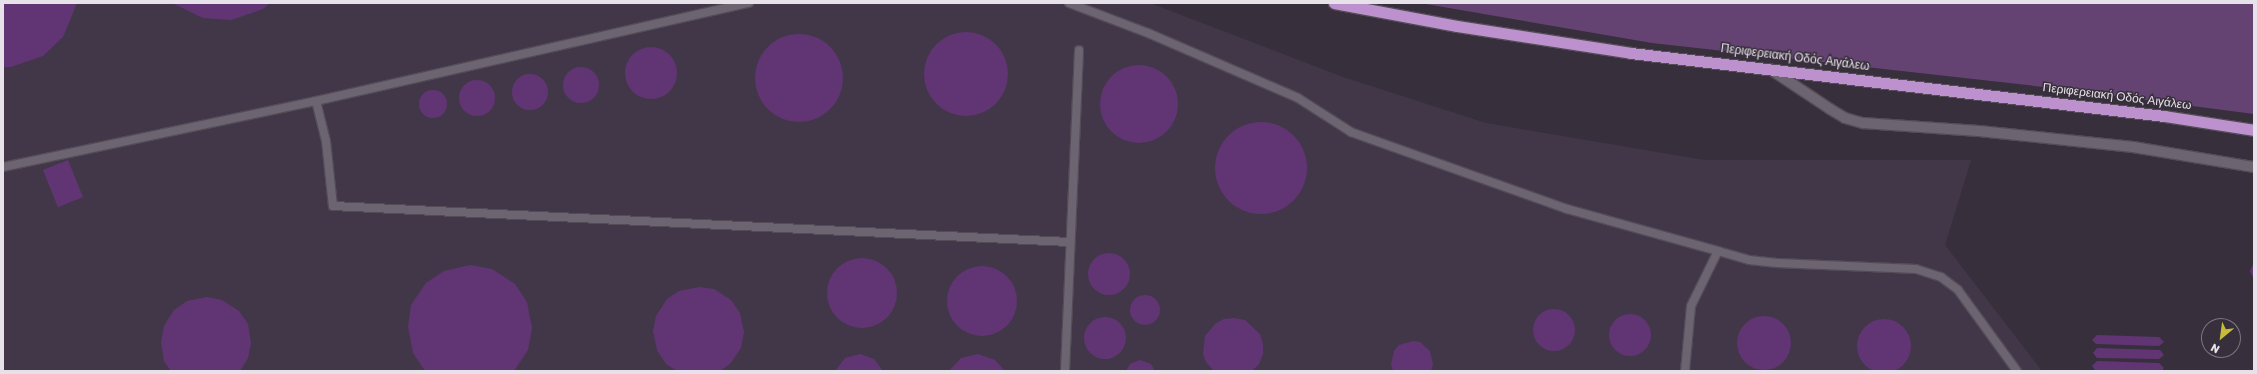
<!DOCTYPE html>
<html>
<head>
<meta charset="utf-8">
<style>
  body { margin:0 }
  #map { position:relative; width:2257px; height:374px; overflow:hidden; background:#372f3b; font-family:Rubik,sans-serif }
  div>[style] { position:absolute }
  .built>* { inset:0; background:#423748 }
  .green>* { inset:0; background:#644373 }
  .building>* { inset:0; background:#613574; transform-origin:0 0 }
  .round { border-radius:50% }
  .roads { filter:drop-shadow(1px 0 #534c56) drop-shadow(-1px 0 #534c56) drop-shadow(0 1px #534c56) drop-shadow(0 -1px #534c56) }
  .service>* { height:8px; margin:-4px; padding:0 4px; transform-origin:4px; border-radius:4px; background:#6d6471 }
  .minor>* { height:10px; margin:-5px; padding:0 5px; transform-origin:5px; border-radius:5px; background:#6d6471 }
  .trunk>* { height:11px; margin:-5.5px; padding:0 5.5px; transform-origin:5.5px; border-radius:5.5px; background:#bc91ce }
  span { translate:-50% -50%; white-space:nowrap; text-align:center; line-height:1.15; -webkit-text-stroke:3px #372f3b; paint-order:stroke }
  .street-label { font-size:12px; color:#e7e2e9 }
  .frame { position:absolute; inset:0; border:4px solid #e7e2e9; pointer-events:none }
  .north { position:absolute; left:2201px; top:318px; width:40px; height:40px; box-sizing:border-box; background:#372f3b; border:1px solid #7d7781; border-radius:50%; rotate:209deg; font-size:11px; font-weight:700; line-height:16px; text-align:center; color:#e7e2e9 }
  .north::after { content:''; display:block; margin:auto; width:14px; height:18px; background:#c6bc3c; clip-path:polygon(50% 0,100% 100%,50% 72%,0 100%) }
</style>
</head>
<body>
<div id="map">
  <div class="built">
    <i style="clip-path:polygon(3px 3px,1150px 3px,1343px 77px,1486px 123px,1704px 160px,1971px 160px,1945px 245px,2042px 371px,3px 371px)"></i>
  </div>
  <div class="green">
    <i style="clip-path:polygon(1420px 3px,2254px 3px,2254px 114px,2053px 88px,1652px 43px)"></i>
  </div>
  <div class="building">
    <i style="clip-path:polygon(3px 3px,77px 3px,63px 37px,43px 56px,11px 67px,3px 67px)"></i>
    <i style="clip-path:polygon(172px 3px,270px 3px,263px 9px,231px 20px,203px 18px)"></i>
    <i class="round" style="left:924px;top:32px;width:84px;height:84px"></i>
    <i class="round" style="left:755px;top:34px;width:88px;height:88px"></i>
    <i class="round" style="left:625px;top:47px;width:52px;height:52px"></i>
    <i class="round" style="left:1100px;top:65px;width:78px;height:78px"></i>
    <i class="round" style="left:563px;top:67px;width:36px;height:36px"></i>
    <i class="round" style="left:512px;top:74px;width:36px;height:36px"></i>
    <i class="round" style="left:459px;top:80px;width:36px;height:36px"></i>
    <i class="round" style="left:419px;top:90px;width:28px;height:28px"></i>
    <i class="round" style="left:1215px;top:122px;width:92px;height:92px"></i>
    <i style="left:68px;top:160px;width:40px;height:27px;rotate:68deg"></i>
    <i class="round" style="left:1088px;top:253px;width:42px;height:42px"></i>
    <i class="round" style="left:827px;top:258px;width:70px;height:70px"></i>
    <i style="clip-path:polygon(2254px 262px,2254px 280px,2250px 271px)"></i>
    <i style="clip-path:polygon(470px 265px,492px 269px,515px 284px,527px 302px,532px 328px,528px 350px,514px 371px,425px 371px,413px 353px,408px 327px,411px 305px,426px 283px,444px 271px)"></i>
    <i class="round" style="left:947px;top:266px;width:70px;height:70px"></i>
    <i style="clip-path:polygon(699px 287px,714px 289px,731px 300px,740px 313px,744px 332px,741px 348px,730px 364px,720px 371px,677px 371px,666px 364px,657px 350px,653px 331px,656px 316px,667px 299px,679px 291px)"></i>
    <i class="round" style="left:1130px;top:295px;width:30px;height:30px"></i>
    <i style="clip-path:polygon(207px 297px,222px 300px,239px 311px,248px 324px,251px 343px,248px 358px,240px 371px,171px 371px,164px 361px,161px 342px,164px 326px,174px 310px,187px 301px)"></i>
    <i class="round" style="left:1533px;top:309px;width:42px;height:42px"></i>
    <i class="round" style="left:1609px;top:314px;width:42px;height:42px"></i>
    <i class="round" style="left:1737px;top:316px;width:54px;height:54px"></i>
    <i class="round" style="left:1084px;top:317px;width:42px;height:42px"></i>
    <i style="clip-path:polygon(1234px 318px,1245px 320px,1260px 334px,1263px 344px,1263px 354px,1259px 364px,1252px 371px,1214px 371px,1206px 362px,1203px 354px,1205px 336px,1216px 323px,1224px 319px)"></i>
    <i class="round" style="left:1857px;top:319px;width:54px;height:54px"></i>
    <i style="clip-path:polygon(2097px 335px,2159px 337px,2164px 342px,2159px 346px,2096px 344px,2092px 340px)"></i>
    <i style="clip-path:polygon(1413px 341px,1420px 342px,1430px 351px,1433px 365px,1431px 371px,1393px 371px,1391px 365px,1394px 351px,1399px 345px)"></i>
    <i style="clip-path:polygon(2097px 348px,2160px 350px,2164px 355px,2159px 359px,2097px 358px,2093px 353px)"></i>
    <i style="clip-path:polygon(860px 354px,874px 359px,883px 371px,835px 371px,845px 358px)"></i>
    <i style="clip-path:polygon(978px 354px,995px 360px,1005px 371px,949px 371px,961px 358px)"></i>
    <i style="clip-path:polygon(1140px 360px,1151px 364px,1155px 371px,1126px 371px,1130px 364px)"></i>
    <i style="clip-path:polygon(2097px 361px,2159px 363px,2164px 368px,2162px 371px,2096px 371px,2092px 366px)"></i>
  </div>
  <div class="roads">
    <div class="service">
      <i style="left:1069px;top:3px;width:85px;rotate:20.8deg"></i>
      <i style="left:1148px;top:33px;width:163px;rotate:23.4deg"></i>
      <i style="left:1298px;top:98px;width:63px;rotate:32.7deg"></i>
      <i style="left:1351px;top:132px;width:229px;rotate:19.6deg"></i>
      <i style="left:1567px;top:209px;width:157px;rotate:15.5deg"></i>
      <i style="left:316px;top:101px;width:41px;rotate:76deg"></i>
      <i style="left:326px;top:141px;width:65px;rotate:83.9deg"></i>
      <i style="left:333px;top:206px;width:738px;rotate:2.8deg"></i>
      <i style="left:3px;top:167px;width:320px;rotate:-11.9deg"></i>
      <i style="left:316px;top:101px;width:444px;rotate:-12.8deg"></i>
      <i style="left:1065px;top:371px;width:321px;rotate:-87.5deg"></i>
      <i style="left:1685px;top:371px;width:65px;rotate:-84.7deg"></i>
      <i style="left:1691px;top:306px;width:61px;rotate:-63.9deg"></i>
      <i style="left:1718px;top:251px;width:32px;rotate:16deg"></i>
      <i style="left:1749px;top:260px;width:28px;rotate:6deg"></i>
      <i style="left:1777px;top:263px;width:139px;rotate:2.5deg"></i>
      <i style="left:1916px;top:269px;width:26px;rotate:18deg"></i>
      <i style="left:1941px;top:277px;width:21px;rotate:37deg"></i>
      <i style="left:1958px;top:290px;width:100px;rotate:53.9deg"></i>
    </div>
    <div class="minor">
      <i style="left:1770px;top:69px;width:72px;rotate:33.7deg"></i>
      <i style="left:1830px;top:109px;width:17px;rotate:31deg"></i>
      <i style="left:1845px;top:118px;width:19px;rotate:16deg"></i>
      <i style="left:1863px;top:123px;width:116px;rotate:3.9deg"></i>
      <i style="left:1979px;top:131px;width:155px;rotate:5.9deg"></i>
      <i style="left:2133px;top:147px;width:123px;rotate:9.4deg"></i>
    </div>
    <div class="trunk">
      <i style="left:1334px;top:3px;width:125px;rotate:10.6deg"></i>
      <i style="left:1457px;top:26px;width:176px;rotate:8.8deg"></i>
      <i style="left:1631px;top:53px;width:537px;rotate:6.74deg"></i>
      <i style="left:2164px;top:116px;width:91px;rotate:8.8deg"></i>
    </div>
  </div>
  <div class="street-label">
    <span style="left:1795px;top:58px;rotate:7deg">Περιφερειακή Οδός Αιγάλεω</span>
    <span style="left:2117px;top:97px;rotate:7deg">Περιφερειακή Οδός Αιγάλεω</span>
  </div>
  <div class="frame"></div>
  <div class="north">N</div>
</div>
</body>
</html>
